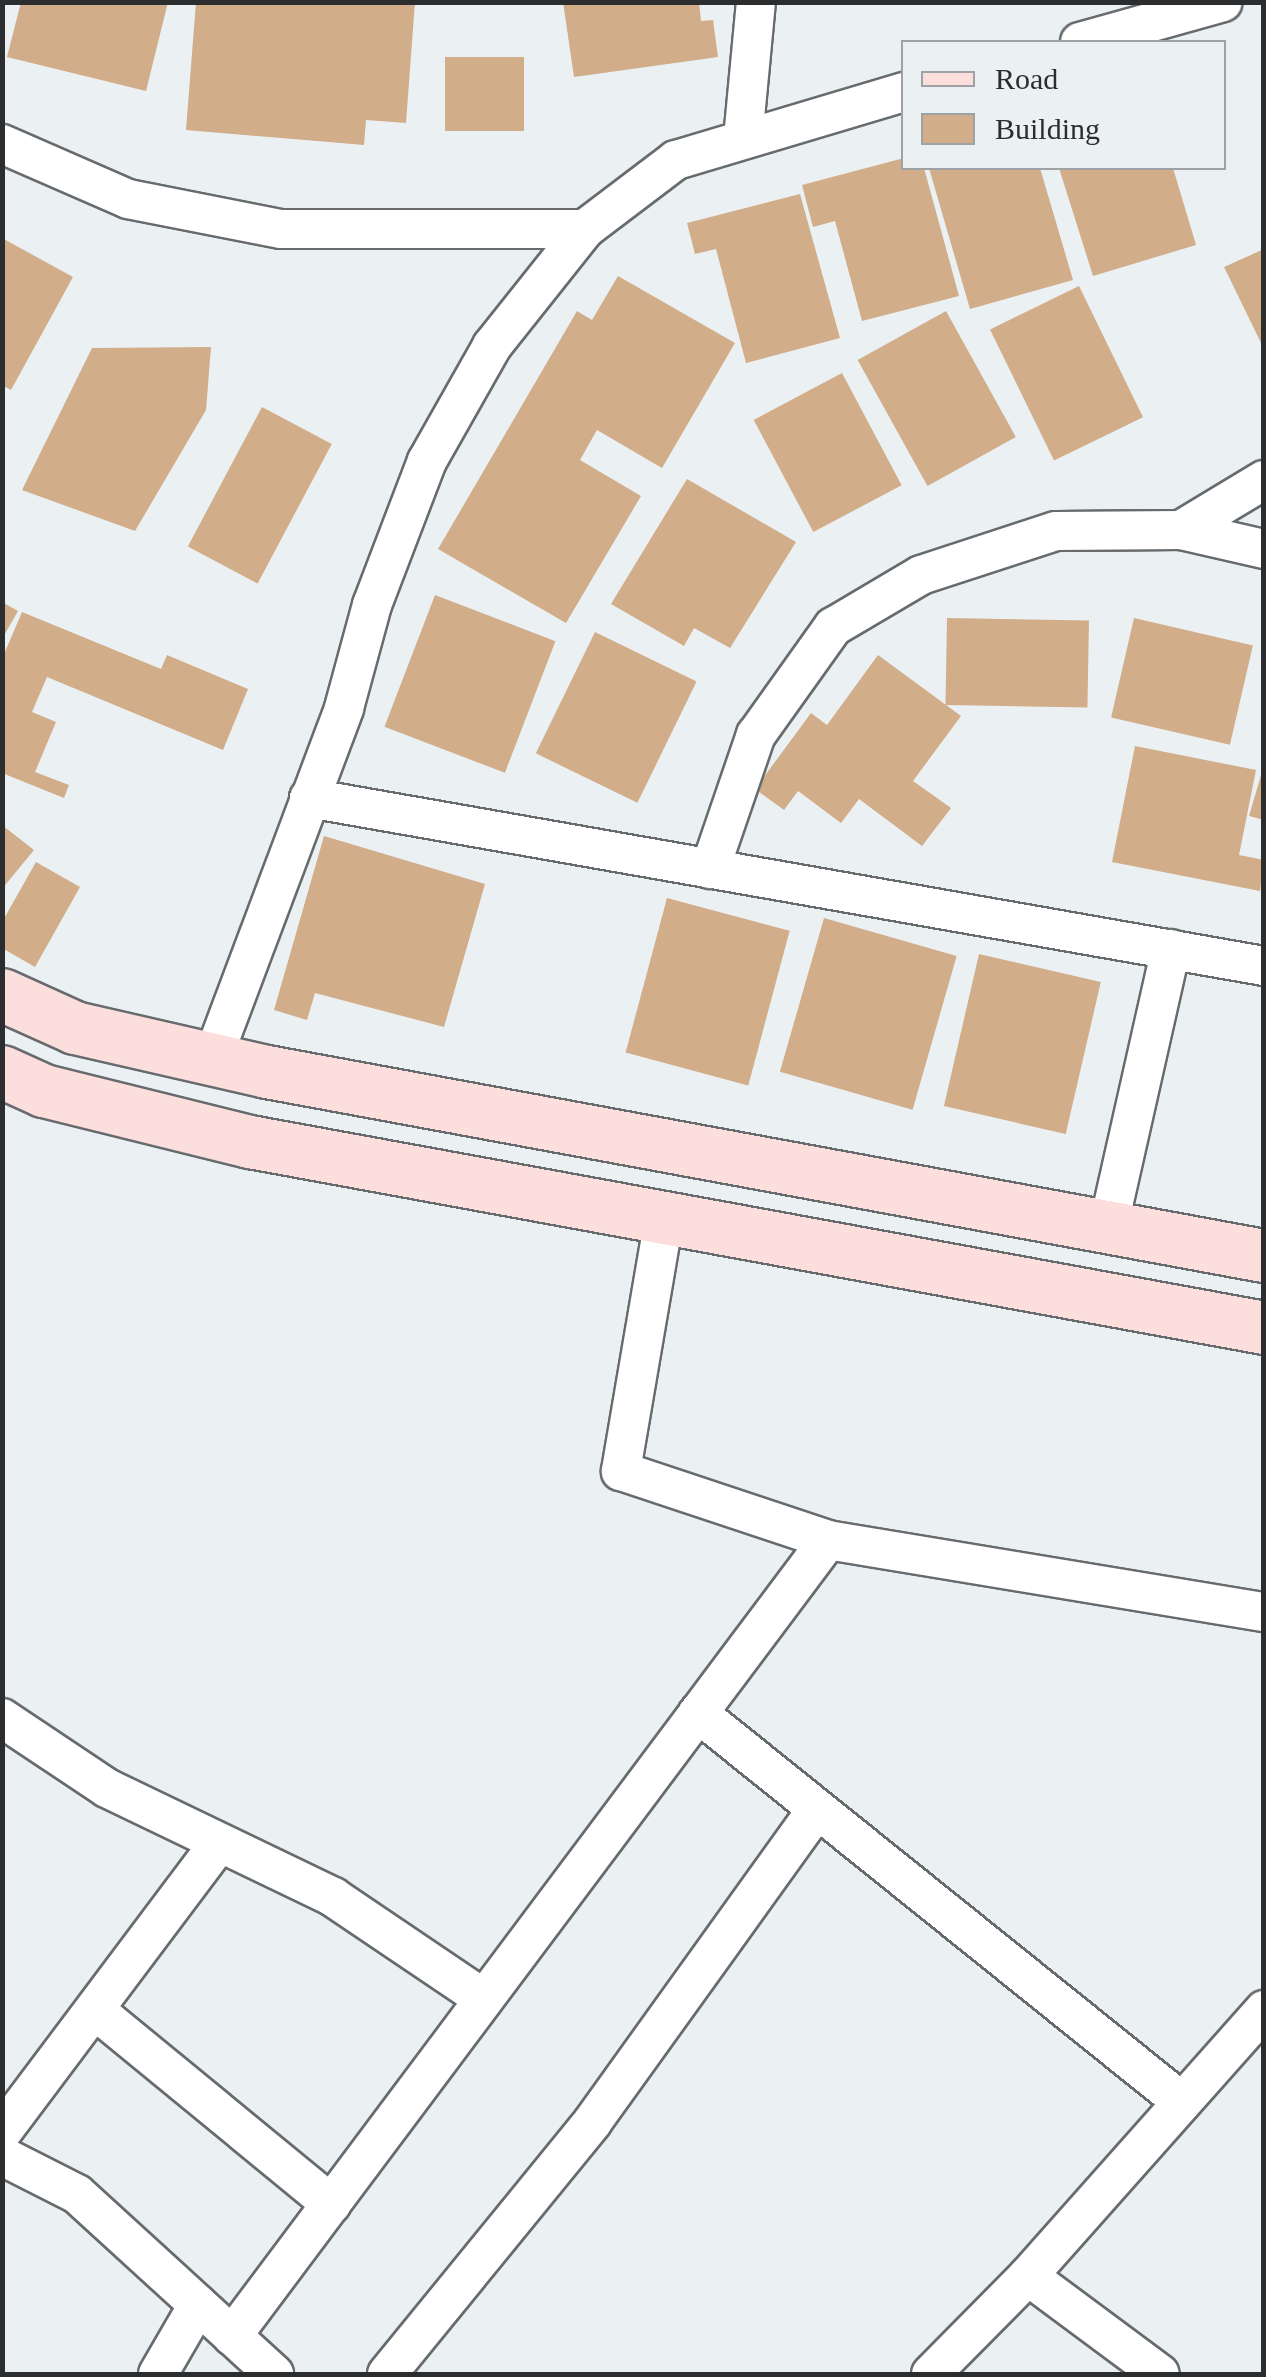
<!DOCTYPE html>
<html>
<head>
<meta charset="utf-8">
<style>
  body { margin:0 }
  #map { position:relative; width:1266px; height:2377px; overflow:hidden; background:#ebf0f3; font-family:"Times New Roman",serif }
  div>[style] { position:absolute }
  .building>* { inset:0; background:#d1ad8a; transform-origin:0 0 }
  .roads { filter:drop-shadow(2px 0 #676b6e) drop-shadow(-2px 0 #676b6e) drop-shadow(0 2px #676b6e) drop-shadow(0 -2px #676b6e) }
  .minor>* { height:38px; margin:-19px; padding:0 19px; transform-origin:19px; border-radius:19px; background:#fff }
  .secondary>* { height:52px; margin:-26px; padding:0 26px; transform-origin:26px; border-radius:26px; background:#fcdedd }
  span { translate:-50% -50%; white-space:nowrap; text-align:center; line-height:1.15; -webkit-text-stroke:8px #ebf0f3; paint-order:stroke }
  .frame { position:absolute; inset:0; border:5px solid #2b2d2e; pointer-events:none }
  .legend { position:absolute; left:901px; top:40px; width:325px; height:130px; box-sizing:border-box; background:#ebf0f3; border:2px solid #9ea2a4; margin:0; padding:12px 18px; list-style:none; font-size:30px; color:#2b2d2e }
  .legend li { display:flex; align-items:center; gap:20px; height:50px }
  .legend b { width:50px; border:2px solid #9ea2a4 }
</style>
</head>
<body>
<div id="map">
  <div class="building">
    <i style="clip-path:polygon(21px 2px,168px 2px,146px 91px,7px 57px)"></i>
    <i style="clip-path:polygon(196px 2px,415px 2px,406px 123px,366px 120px,364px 145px,186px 130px)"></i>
    <i style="clip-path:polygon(563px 2px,699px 2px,701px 21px,713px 20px,718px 57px,574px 77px)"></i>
    <i style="left:445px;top:57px;width:79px;height:74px"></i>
    <i style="clip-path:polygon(904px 158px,904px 168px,924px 168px,959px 296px,862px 321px,835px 221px,813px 227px,802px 185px)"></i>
    <i style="clip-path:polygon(929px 168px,1040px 168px,1073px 280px,970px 309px)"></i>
    <i style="clip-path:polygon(1059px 168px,1173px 168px,1196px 245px,1093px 276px)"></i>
    <i style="clip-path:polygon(800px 194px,840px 338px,746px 363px,716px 249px,695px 254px,687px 223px)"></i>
    <i style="clip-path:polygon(2px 238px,73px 277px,11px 390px,2px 385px)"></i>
    <i style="clip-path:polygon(1264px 249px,1264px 349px,1224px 267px)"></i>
    <i style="clip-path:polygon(618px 276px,735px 343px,662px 468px,597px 430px,580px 460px,641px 496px,566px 623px,438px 549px,577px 311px,592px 320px)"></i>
    <i style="left:1079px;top:286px;width:146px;height:99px;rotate:64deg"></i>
    <i style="left:946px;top:311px;width:144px;height:101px;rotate:61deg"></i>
    <i style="clip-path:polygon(211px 347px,206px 410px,135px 531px,22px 490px,92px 348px)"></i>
    <i style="left:842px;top:373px;width:127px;height:100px;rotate:62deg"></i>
    <i style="left:262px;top:407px;width:79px;height:158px;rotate:28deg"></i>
    <i style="clip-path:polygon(687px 479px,796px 542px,730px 648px,694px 628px,684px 646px,611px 604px)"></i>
    <i style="left:435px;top:595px;width:129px;height:141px;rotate:21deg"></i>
    <i style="clip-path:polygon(2px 602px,18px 611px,2px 639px)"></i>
    <i style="clip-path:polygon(22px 612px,161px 669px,167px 655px,248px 689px,223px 750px,47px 677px,32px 712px,56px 722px,35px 772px,69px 785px,64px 798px,2px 773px,2px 659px)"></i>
    <i style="left:947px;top:618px;width:142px;height:87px;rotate:1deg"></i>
    <i style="left:1134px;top:618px;width:122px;height:102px;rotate:13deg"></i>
    <i style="left:595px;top:632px;width:113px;height:135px;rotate:26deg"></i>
    <i style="clip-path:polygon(878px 655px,961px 716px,913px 781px,951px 808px,922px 846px,859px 799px,841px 823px,798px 791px,784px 810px,755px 789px,811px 713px,827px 725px)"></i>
    <i style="clip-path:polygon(1135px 746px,1256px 770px,1239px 855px,1264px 860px,1260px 891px,1112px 862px)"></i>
    <i style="clip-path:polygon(1264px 765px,1264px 820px,1249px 816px)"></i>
    <i style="clip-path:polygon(2px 825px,34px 850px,2px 889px)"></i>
    <i style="clip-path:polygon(324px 836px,485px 884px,444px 1027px,315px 993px,307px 1020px,274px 1010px)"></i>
    <i style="clip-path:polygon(36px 862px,80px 887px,35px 967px,2px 948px,2px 922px)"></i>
    <i style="left:667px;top:898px;width:127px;height:160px;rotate:15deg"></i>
    <i style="left:824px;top:918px;width:138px;height:160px;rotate:16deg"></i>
    <i style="left:979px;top:954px;width:125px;height:156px;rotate:13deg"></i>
  </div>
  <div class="roads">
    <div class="minor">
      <i style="left:1080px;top:42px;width:148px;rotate:-15.6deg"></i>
      <i style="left:743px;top:139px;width:138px;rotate:-84.6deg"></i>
      <i style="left:2px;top:144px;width:137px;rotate:23.6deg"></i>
      <i style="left:128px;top:199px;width:156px;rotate:11.1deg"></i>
      <i style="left:281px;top:229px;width:304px"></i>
      <i style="left:1181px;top:530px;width:97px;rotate:-31.1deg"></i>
      <i style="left:309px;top:798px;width:970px;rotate:9.98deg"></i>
      <i style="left:710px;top:869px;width:142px;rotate:-71.1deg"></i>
      <i style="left:756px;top:735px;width:133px;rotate:-54.5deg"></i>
      <i style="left:833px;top:627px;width:102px;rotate:-30.6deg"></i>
      <i style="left:921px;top:575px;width:142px;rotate:-18.1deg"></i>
      <i style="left:1056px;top:531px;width:125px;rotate:-0.5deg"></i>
      <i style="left:1181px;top:530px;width:85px;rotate:12.9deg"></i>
      <i style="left:212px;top:1060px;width:376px;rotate:-69.4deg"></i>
      <i style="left:344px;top:708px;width:107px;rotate:-74.8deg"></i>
      <i style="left:372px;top:605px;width:154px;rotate:-69.1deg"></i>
      <i style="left:427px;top:461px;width:132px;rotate:-60.5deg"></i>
      <i style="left:492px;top:346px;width:149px;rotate:-51.5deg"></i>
      <i style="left:585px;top:229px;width:114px;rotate:-37.2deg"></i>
      <i style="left:676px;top:160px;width:238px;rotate:-16.6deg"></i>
      <i style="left:664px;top:1219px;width:256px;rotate:99.7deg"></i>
      <i style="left:621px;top:1471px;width:218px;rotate:18.4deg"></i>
      <i style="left:828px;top:1540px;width:442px;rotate:9.4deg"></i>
      <i style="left:1108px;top:1228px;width:286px;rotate:-77.3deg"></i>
      <i style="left:698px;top:1713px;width:621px;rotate:38.79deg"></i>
      <i style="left:2px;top:1718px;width:126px;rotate:33.7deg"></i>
      <i style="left:107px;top:1788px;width:251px;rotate:25.7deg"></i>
      <i style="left:333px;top:1897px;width:182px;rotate:34deg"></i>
      <i style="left:95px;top:2010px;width:306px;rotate:39.4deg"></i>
      <i style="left:2px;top:2132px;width:361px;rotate:-53.1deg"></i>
      <i style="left:2px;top:2156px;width:84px;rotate:26.9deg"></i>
      <i style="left:77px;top:2194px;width:267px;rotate:42.4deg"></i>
      <i style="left:1028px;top:2276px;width:164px;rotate:36.6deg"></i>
      <i style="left:232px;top:2336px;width:994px;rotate:-53.18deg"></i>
      <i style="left:158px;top:2374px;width:80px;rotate:-59.9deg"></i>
      <i style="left:387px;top:2374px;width:326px;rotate:-50.8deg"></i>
      <i style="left:593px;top:2121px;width:384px;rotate:-54.3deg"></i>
      <i style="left:931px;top:2374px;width:138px;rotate:-45.3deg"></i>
      <i style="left:1028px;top:2276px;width:356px;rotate:-48.4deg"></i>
    </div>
    <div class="secondary">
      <i style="left:2px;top:995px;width:80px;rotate:24.3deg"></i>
      <i style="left:75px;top:1028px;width:197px;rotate:12.9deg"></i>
      <i style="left:267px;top:1072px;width:1014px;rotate:10.46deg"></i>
      <i style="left:2px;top:1072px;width:46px;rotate:24.3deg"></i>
      <i style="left:44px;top:1091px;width:212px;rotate:13.9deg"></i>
      <i style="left:250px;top:1142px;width:1031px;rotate:10.39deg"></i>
    </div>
  </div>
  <div class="frame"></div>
  <ul class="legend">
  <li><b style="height:12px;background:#fcdedd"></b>Road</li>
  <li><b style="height:28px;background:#d1ad8a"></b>Building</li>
  </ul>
</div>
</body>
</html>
